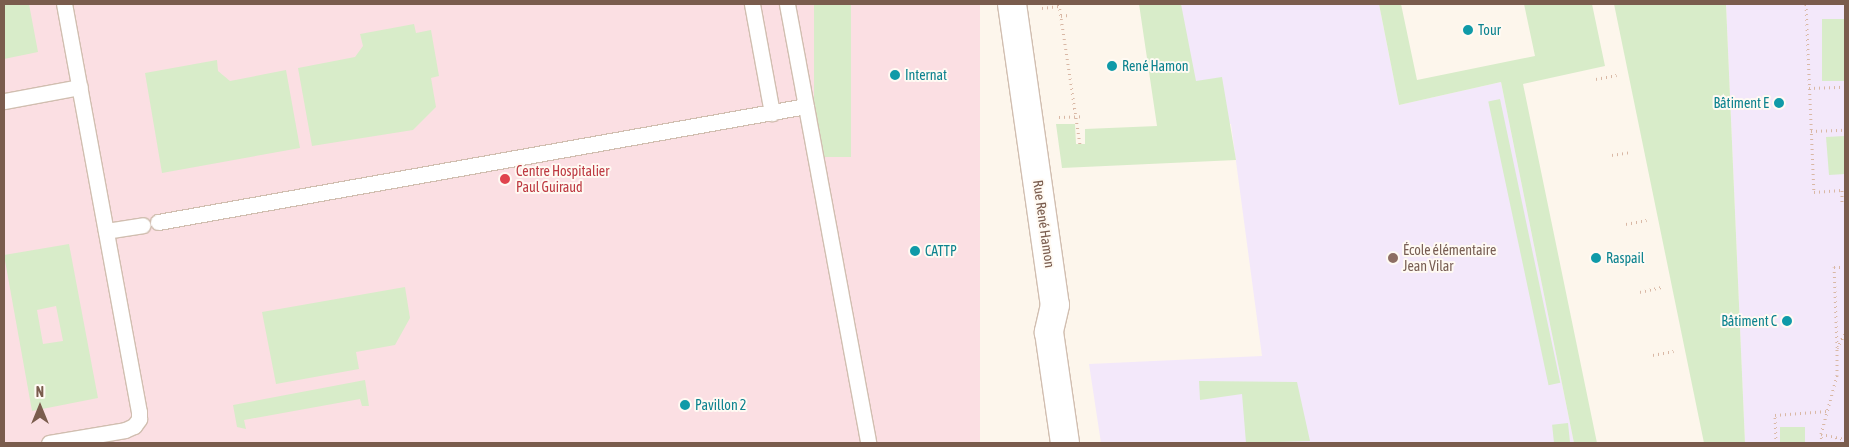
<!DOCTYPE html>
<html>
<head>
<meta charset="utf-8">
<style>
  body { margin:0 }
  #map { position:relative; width:1849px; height:447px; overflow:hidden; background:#fdf6ec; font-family:"Asap Condensed",sans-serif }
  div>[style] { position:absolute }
  .education>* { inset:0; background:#f3e8fa }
  .medical>* { inset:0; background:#fbdfe3; transform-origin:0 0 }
  .green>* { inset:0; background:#d8ecc9; transform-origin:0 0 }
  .path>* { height:3px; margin-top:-1.5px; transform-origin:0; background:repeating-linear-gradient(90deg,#d9b8a5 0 1px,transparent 0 5px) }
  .roads { filter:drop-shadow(1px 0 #d1beb0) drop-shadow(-1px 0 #d1beb0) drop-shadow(0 1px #d1beb0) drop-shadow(0 -1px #d1beb0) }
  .lane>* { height:15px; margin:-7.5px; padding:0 7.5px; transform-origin:7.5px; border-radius:7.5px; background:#fff }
  .street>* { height:28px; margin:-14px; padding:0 14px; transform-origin:14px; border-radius:14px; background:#fff }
  .dots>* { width:14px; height:14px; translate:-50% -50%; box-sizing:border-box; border:2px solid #fffaf3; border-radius:50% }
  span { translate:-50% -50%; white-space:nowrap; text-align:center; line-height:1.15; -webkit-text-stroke:4px #fffaf3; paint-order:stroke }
  .culture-label { font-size:14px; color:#0d838f }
  .left { translate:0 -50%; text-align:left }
  .right { translate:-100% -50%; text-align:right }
  .health-label { font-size:14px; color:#be3a42 }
  .street-label { font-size:14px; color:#7a5c4d }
  .education-label { font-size:14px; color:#785e54 }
  .frame { position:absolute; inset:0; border:5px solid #7a5c4d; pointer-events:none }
  .north { position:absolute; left:15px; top:382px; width:50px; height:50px; -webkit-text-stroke:4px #fffaf3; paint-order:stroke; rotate:0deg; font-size:14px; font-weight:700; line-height:20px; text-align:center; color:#7a5c4d }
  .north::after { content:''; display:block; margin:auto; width:18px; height:22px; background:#7a5c4d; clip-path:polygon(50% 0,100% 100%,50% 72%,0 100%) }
</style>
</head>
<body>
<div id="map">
  <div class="education">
    <i style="clip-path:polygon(1168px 4px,1379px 4px,1399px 105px,1501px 82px,1574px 443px,1101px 443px,1089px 364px,1262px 356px,1231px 124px,1185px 125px)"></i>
    <i style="clip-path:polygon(1726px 4px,1845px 4px,1845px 443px,1745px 443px)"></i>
  </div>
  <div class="medical">
    <i style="left:4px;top:4px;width:976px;height:439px"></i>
  </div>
  <div class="green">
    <i style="clip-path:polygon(4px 4px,29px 4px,38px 52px,4px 59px)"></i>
    <i style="left:814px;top:4px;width:37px;height:153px"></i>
    <i style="clip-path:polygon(1139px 4px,1181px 4px,1196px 81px,1222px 77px,1236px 160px,1062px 168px,1056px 124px,1075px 124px,1076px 144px,1085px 144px,1085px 129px,1157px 126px)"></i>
    <i style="clip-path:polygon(1379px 4px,1401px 4px,1417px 80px,1535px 56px,1524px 4px,1592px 4px,1605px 66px,1523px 84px,1597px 443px,1574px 443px,1501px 82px,1399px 105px)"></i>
    <i style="clip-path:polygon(1614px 4px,1726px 4px,1745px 443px,1704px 443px)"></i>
    <i style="left:1822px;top:19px;width:23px;height:62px"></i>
    <i style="clip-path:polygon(414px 24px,416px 33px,431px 30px,439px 76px,431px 78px,436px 107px,413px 130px,312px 146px,298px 68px,355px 57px,363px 46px,360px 34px)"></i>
    <i style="clip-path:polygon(217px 60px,218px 71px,230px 81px,286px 70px,300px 148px,162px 173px,145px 73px)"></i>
    <i style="left:1500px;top:99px;width:290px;height:12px;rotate:78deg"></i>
    <i style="clip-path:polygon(1845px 136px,1845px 174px,1829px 175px,1826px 137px)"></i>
    <i style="clip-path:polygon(evenodd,69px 244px,98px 398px,32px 411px,4px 255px,69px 244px,56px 306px,63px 341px,43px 344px,37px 310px,56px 306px)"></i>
    <i style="clip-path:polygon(405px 287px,410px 318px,395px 345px,356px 352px,359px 369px,276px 384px,262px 312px)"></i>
    <i style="clip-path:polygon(365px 380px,369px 406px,362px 406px,360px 399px,244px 420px,246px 429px,237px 427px,233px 405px)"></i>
    <i style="clip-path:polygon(1199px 381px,1297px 382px,1310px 441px,1246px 443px,1242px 394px,1200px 400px)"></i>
    <i style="left:1568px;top:423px;width:20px;height:16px;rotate:84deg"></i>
    <i style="left:1780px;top:427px;width:25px;height:16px"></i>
  </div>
  <div class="path">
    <i style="left:1059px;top:4px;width:142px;rotate:81.5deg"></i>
    <i style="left:1806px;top:4px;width:188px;rotate:87.6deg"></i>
    <i style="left:1814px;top:192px;width:31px;rotate:-4deg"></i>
    <i style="left:1042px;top:8px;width:17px;rotate:-7deg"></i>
    <i style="left:1061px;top:16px;width:7px;rotate:-8deg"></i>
    <i style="left:1596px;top:79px;width:21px;rotate:-11deg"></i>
    <i style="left:1809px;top:88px;width:36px;rotate:-2deg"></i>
    <i style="left:1059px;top:117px;width:24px;rotate:-2deg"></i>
    <i style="left:1811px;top:131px;width:34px;rotate:-2deg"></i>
    <i style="left:1612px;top:155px;width:20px;rotate:-9deg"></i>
    <i style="left:1842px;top:190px;width:12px;rotate:90deg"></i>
    <i style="left:1626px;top:224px;width:21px;rotate:-11deg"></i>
    <i style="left:1640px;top:292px;width:22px;rotate:-13deg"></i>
    <i style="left:1837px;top:347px;width:80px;rotate:-92.1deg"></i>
    <i style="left:1834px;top:267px;width:11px"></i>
    <i style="left:1653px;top:355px;width:21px;rotate:-11deg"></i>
    <i style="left:1821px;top:434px;width:25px;rotate:12deg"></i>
    <i style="left:1776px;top:443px;width:28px;rotate:-92deg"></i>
    <i style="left:1775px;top:415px;width:52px;rotate:-4.4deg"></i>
    <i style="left:1822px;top:443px;width:9px;rotate:-96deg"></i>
    <i style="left:1821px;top:434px;width:61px;rotate:-74.8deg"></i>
    <i style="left:1837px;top:375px;width:27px;rotate:-90deg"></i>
    <i style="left:1837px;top:348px;width:17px;rotate:-62deg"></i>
  </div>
  <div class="roads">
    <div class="lane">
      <i style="left:752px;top:4px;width:111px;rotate:79.6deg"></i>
      <i style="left:787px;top:4px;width:446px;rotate:79.5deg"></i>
      <i style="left:4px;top:101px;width:77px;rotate:-10.4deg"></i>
      <i style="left:158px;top:222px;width:658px;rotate:-10.15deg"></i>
      <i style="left:106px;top:231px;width:37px;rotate:-9deg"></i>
      <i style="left:49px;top:443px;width:77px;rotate:-9.7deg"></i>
      <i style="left:125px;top:430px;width:10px;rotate:-24deg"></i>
      <i style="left:134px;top:426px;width:9px;rotate:-54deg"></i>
      <i style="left:139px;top:419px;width:7px;rotate:-90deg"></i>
      <i style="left:139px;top:412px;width:415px;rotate:-100.4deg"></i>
    </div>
    <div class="street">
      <i style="left:1012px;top:4px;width:304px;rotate:81.9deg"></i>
      <i style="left:1055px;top:305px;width:28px;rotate:103deg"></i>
      <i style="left:1049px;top:332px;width:112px;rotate:81.8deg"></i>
    </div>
  </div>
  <div class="dots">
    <i style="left:1468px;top:30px;background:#0f9aa8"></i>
    <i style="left:1112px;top:66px;background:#0f9aa8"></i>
    <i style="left:895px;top:75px;background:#0f9aa8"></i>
    <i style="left:1779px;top:103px;background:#0f9aa8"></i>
    <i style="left:505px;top:179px;background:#e0444e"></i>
    <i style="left:915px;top:251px;background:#0f9aa8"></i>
    <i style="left:1393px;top:258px;background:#8d6e63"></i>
    <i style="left:1596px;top:258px;background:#0f9aa8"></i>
    <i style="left:1787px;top:321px;background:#0f9aa8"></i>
    <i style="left:685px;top:405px;background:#0f9aa8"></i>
  </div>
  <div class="culture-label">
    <span class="left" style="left:1478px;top:30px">Tour</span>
    <span class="left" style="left:1122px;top:66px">René Hamon</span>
    <span class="left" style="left:905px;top:75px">Internat</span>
    <span class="right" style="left:1769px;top:103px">Bâtiment E</span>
    <span class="left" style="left:925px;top:251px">CATTP</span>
    <span class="left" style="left:1606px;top:258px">Raspail</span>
    <span class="right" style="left:1777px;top:321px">Bâtiment C</span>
    <span class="left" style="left:695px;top:405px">Pavillon 2</span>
  </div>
  <div class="health-label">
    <span class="left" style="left:516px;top:179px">Centre Hospitalier<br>Paul Guiraud</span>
  </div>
  <div class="street-label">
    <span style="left:1044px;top:224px;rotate:82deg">Rue René Hamon</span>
  </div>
  <div class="education-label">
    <span class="left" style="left:1403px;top:258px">École élémentaire<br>Jean Vilar</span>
  </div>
  <div class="frame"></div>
  <div class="north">N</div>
</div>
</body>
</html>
